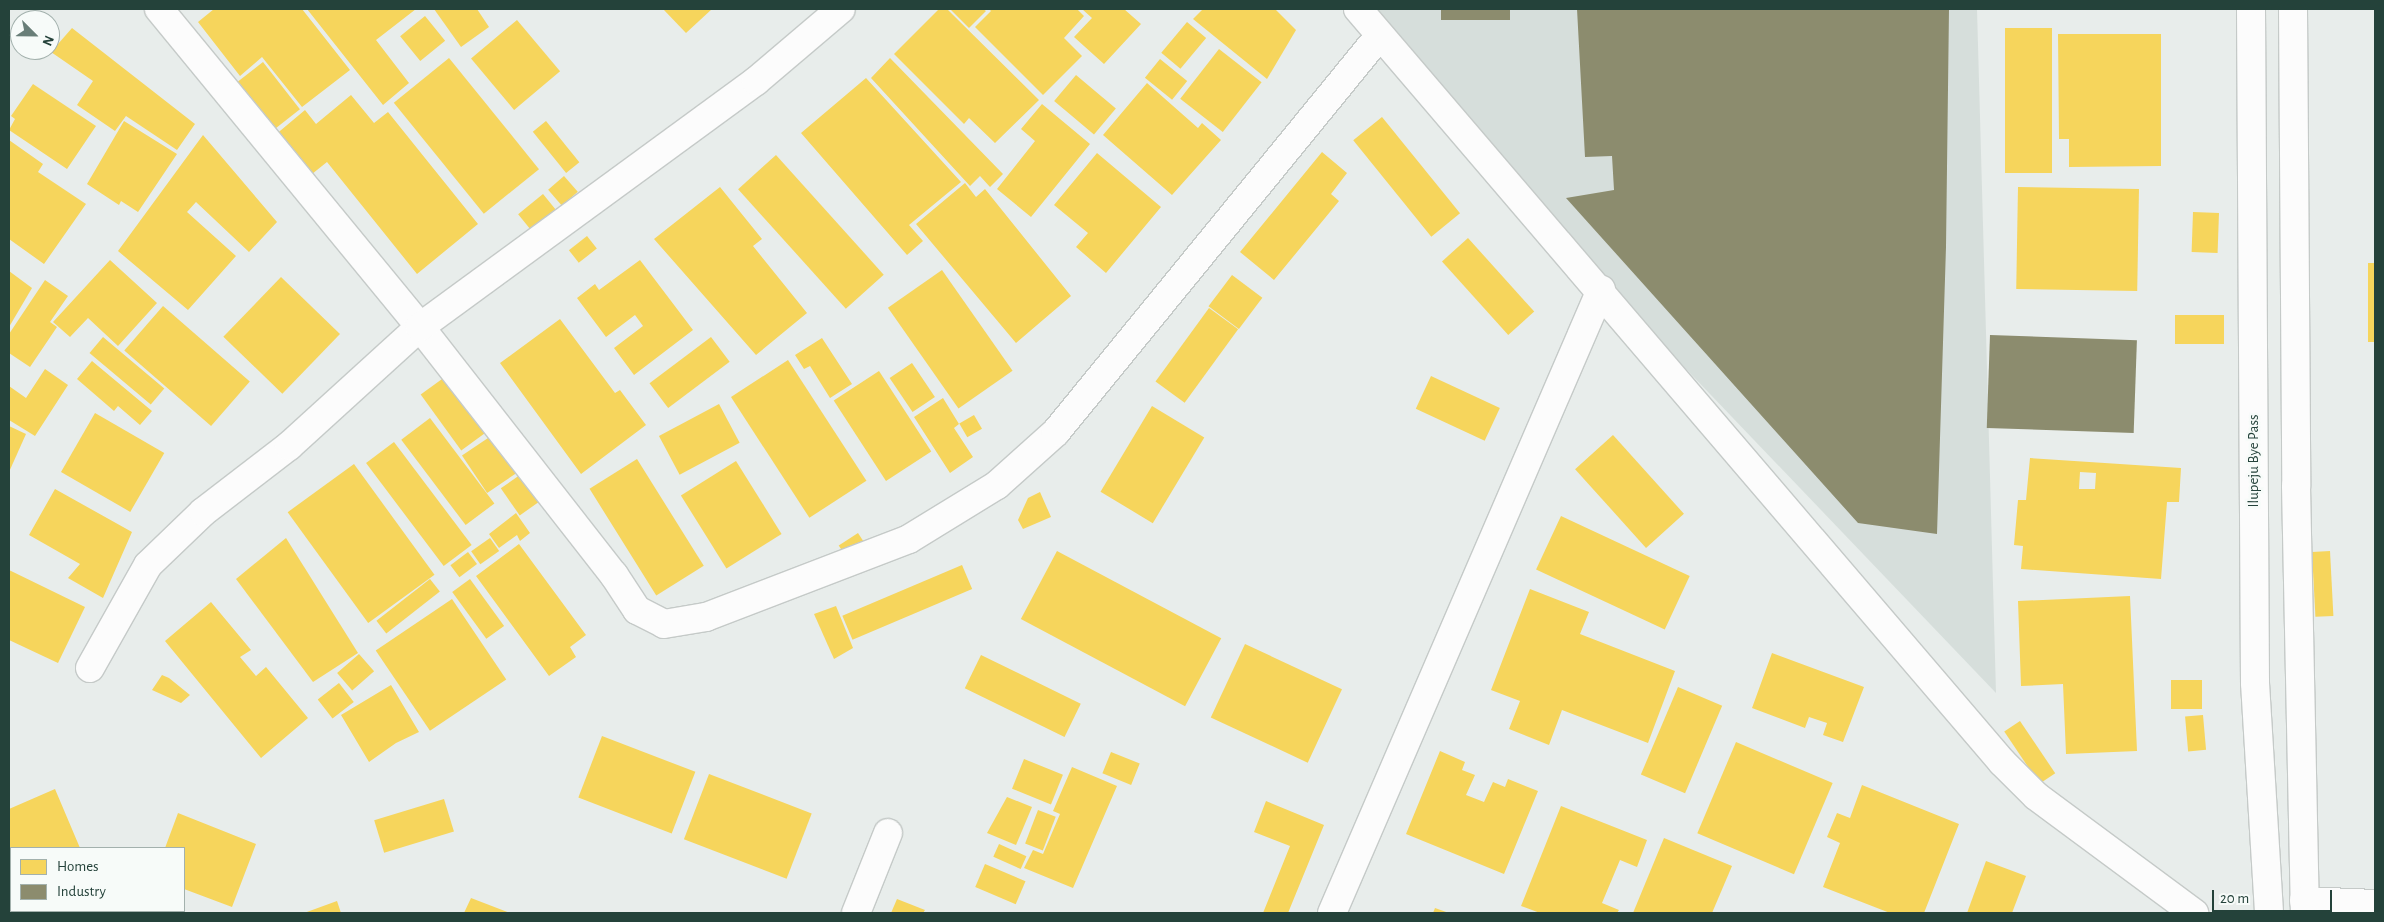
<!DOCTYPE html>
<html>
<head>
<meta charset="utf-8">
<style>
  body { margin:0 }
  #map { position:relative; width:2384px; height:922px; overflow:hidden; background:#e8edeb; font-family:"Alegreya Sans",sans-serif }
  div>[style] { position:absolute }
  .built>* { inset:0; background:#d6dedb }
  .homes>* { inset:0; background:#f6d55c; transform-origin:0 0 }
  .industry>* { inset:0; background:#8c8c6e; transform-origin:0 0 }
  .roads { filter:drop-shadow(1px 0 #c5cac8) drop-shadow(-1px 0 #c5cac8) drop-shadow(0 1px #c5cac8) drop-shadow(0 -1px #c5cac8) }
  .minor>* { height:28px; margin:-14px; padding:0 14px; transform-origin:14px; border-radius:14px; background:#fcfcfc }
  span { translate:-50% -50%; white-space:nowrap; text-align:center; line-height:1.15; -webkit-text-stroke:5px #f7fbf9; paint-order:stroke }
  .street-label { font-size:15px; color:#24423a }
  .frame { position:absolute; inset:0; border:10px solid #24423a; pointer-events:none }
  .legend { position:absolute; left:10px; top:847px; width:175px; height:65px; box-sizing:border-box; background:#f7fbf9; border:1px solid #a3b1ad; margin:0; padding:6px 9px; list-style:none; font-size:15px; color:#24423a }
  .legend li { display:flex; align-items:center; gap:10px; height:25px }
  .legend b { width:25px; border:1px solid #a3b1ad }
  .north { position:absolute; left:10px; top:10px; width:50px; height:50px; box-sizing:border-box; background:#f7fbf9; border:1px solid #a3b1ad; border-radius:50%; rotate:113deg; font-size:14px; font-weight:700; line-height:20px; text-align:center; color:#24423a }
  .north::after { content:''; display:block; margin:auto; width:18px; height:22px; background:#697e78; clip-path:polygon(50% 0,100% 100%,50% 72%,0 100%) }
  .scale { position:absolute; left:2212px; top:890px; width:120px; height:22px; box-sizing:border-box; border:2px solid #24423a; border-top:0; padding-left:6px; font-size:15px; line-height:18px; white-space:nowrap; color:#24423a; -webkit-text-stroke:4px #f7fbf9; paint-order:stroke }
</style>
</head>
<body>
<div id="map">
  <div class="built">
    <i style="clip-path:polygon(1363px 9px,1977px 9px,1996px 693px,1471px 144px)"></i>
  </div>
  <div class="homes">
    <i style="clip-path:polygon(214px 9px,302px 9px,350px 70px,302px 107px,262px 57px,240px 76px,198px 22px)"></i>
    <i style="clip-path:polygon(307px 9px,416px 9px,376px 40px,409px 83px,383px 105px)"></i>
    <i style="clip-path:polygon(434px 9px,477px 9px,489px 27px,461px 47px)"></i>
    <i style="clip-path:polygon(663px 9px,712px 9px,686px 33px)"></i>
    <i style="clip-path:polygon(939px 9px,947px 9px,1039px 100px,995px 143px,969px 118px,964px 124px,894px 54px)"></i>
    <i style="clip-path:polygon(950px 9px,983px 9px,986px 11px,969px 28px)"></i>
    <i style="clip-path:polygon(989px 9px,1077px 9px,1084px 16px,1064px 38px,1082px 56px,1043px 95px,975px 27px,991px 11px)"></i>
    <i style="clip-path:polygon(1082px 9px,1124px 9px,1141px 24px,1104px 64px,1074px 37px,1092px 18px)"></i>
    <i style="clip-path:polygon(1203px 9px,1275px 9px,1296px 30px,1267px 79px,1193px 19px)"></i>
    <i style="left:425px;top:16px;width:32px;height:32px;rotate:51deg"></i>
    <i style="left:517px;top:20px;width:67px;height:60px;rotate:50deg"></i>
    <i style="left:1187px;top:22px;width:25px;height:40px;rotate:40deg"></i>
    <i style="clip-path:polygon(72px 28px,195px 124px,177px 150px,126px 116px,115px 131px,77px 105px,93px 81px,51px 52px)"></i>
    <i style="left:2005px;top:28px;width:47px;height:145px"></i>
    <i style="clip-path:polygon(2058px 34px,2161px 34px,2161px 166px,2069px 167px,2069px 139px,2059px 139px)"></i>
    <i style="left:1219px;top:49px;width:54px;height:63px;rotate:38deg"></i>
    <i style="left:449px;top:58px;width:143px;height:71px;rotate:51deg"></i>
    <i style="clip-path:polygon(890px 58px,1003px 174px,990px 187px,980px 176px,970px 186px,871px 78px)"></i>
    <i style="left:1160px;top:59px;width:35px;height:24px;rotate:39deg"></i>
    <i style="left:263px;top:62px;width:60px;height:42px;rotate:52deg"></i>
    <i style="left:1076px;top:75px;width:52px;height:34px;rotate:40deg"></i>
    <i style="clip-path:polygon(866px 78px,961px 182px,909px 225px,923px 241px,907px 255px,801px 133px)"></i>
    <i style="clip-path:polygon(1147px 83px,1198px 128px,1202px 123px,1221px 140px,1172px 195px,1103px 135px)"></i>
    <i style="clip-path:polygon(33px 84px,96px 126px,67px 169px,9px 130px,15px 119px,11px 116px)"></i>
    <i style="clip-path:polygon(351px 95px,374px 123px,388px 112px,478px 224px,417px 274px,327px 162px,307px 178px,274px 136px,305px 110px,316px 124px)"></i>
    <i style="clip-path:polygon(1042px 104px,1090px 144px,1031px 217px,997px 189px,1035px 141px,1021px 129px)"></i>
    <i style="left:1382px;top:117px;width:124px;height:37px;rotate:51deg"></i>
    <i style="clip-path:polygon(124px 121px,177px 154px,138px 212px,121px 201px,119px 205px,87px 184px)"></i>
    <i style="left:546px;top:121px;width:53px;height:17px;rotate:51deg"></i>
    <i style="clip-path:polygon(203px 135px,277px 222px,249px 252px,196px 202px,187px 212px,236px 256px,188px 310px,118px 251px)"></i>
    <i style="clip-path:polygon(9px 140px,43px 164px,38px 172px,86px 204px,44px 264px,9px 239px)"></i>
    <i style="clip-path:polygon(1322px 152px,1347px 173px,1331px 194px,1339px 201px,1274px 280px,1240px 252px)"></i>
    <i style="clip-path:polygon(1097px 153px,1161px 207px,1106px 273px,1076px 247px,1088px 233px,1054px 205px)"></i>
    <i style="left:776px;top:155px;width:161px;height:51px;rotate:48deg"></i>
    <i style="left:564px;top:176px;width:21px;height:21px;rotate:49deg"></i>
    <i style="clip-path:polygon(965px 183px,976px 197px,985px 189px,1071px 296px,1016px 343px,916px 224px)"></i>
    <i style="clip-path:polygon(720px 187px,762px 239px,753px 246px,807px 313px,756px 355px,654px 239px)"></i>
    <i style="left:2018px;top:187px;width:121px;height:102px;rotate:1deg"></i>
    <i style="left:543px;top:194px;width:22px;height:32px;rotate:51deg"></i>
    <i style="left:2193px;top:212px;width:26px;height:40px;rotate:2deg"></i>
    <i style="left:587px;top:236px;width:16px;height:23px;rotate:52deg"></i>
    <i style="left:1468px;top:238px;width:99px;height:35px;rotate:48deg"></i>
    <i style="clip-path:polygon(110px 260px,157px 303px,118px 346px,88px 318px,70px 337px,53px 322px)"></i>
    <i style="clip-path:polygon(640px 260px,693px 330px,634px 375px,614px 348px,643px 326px,635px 315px,606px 337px,577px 298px,595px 284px,599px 290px)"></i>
    <i style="left:2368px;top:263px;width:7px;height:79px"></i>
    <i style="left:942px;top:270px;width:123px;height:66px;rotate:55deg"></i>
    <i style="clip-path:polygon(9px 271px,32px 288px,9px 327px)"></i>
    <i style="left:1232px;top:275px;width:38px;height:39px;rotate:37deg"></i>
    <i style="left:281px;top:277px;width:82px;height:83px;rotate:44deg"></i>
    <i style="clip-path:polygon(45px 280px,68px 296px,50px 322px,57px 327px,30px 367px,9px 353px,9px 334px)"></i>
    <i style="left:163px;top:306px;width:115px;height:59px;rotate:41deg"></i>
    <i style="left:1209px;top:308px;width:36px;height:91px;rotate:36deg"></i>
    <i style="left:2175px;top:315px;width:49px;height:29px"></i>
    <i style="clip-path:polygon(560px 319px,615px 393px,620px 390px,646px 425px,581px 474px,500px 363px)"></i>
    <i style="left:103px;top:337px;width:80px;height:21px;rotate:40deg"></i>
    <i style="left:711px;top:337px;width:31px;height:77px;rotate:53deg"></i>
    <i style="clip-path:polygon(822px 338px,852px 384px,830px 398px,810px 366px,804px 369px,795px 355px)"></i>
    <i style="left:788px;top:360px;width:144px;height:68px;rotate:57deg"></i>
    <i style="clip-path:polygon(92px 361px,152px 411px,140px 425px,118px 406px,114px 411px,77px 379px)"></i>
    <i style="left:912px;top:363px;width:41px;height:27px;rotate:56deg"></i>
    <i style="clip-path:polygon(45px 369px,68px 385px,35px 436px,9px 420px,9px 386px,26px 398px)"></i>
    <i style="left:879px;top:371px;width:96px;height:54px;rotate:57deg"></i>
    <i style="left:449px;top:374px;width:69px;height:35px;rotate:54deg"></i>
    <i style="left:1431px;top:376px;width:76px;height:36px;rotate:25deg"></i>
    <i style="clip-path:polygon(943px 398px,959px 424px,954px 428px,973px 457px,950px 473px,914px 417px)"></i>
    <i style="left:719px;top:404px;width:44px;height:68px;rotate:62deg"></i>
    <i style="left:1152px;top:406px;width:61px;height:100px;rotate:31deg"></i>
    <i style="left:95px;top:413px;width:80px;height:68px;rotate:30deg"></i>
    <i style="left:974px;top:415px;width:16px;height:17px;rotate:60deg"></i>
    <i style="left:430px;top:418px;width:107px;height:36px;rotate:53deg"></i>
    <i style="clip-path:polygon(9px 426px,26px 434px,9px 472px)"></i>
    <i style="left:1613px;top:435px;width:106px;height:51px;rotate:48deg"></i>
    <i style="left:491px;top:436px;width:45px;height:35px;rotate:56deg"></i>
    <i style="left:394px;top:442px;width:129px;height:35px;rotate:53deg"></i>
    <i style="clip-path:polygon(evenodd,2030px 458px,2181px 468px,2179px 502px,2167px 502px,2161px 579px,2021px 569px,2023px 546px,2014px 545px,2018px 500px,2026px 500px,2030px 458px,2080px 472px,2096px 473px,2095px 489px,2079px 489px,2080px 472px)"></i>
    <i style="left:637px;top:459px;width:126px;height:56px;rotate:58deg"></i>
    <i style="left:736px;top:461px;width:86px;height:65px;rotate:58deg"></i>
    <i style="left:354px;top:464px;width:137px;height:82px;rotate:54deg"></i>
    <i style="left:527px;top:470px;width:33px;height:32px;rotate:55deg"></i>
    <i style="clip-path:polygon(55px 489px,132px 532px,103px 598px,68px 578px,80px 564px,29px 535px)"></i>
    <i style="clip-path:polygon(1040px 492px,1051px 517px,1023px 529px,1018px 520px,1028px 498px)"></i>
    <i style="clip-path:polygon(516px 513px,530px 533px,520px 541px,517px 535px,499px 548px,489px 534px)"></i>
    <i style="left:1561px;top:516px;width:142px;height:59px;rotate:25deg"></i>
    <i style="left:858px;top:533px;width:17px;height:23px;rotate:57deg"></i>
    <i style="clip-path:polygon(286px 538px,358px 653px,313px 682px,236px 579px)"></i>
    <i style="left:490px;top:538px;width:16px;height:23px;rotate:55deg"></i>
    <i style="clip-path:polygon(519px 544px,586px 635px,570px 647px,576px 657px,549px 676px,476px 576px)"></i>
    <i style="left:1057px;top:551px;width:186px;height:77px;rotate:28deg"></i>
    <i style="left:2330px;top:551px;width:65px;height:18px;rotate:87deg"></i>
    <i style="left:468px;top:552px;width:15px;height:22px;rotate:53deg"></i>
    <i style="left:962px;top:565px;width:26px;height:130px;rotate:67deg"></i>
    <i style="clip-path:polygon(9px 570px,85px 607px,58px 663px,9px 640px)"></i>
    <i style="left:430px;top:579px;width:16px;height:68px;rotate:52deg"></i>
    <i style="left:470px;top:579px;width:58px;height:22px;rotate:54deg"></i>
    <i style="clip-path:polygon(1530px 589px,1589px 612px,1580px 634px,1675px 671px,1648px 743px,1562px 710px,1549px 745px,1509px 729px,1520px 701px,1491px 690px)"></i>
    <i style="clip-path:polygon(2130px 596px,2137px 751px,2066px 754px,2063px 684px,2021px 686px,2018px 601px)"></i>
    <i style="left:452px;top:599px;width:97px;height:92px;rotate:56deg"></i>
    <i style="clip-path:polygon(211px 602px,251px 650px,240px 657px,256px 676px,266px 667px,308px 718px,261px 758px,165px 641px)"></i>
    <i style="clip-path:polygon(836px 606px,853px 648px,834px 659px,814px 614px)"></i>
    <i style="left:1245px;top:644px;width:107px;height:81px;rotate:25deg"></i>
    <i style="clip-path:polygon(1772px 653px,1864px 687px,1843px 742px,1823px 735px,1827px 723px,1809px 717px,1805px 728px,1752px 708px)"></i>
    <i style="left:359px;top:654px;width:23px;height:29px;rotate:49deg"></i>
    <i style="left:981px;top:655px;width:111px;height:37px;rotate:26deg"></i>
    <i style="clip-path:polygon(162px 675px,169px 678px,190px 695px,181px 703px,152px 690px)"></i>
    <i style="left:2171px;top:680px;width:31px;height:29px"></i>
    <i style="left:339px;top:683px;width:24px;height:27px;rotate:52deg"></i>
    <i style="clip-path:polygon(391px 685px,419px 732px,396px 743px,369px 762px,341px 715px)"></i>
    <i style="left:1678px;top:687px;width:48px;height:95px;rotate:23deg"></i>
    <i style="left:2203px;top:715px;width:35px;height:18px;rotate:85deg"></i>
    <i style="left:2020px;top:721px;width:63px;height:19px;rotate:56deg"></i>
    <i style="left:602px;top:736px;width:100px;height:66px;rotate:21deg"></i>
    <i style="left:1736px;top:742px;width:105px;height:99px;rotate:23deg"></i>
    <i style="clip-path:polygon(1440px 751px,1465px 762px,1462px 770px,1475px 775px,1466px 795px,1484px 802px,1493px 782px,1505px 787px,1508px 779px,1538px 791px,1504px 874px,1406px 834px)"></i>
    <i style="left:1111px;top:752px;width:31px;height:23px;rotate:22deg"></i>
    <i style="left:1024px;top:759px;width:42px;height:32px;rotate:22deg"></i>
    <i style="clip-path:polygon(1072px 767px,1117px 786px,1073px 888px,1024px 868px,1033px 850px,1043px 854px,1060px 814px,1053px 811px)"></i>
    <i style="left:709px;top:774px;width:110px;height:70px;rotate:21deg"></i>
    <i style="clip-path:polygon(1862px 785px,1959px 824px,1924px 913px,1890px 913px,1823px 887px,1840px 843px,1827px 837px,1837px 813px,1850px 818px)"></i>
    <i style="clip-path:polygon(55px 789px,80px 848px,11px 848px,9px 882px,9px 809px)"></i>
    <i style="clip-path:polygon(1007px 797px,1032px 807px,1016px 845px,987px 833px)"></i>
    <i style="left:444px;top:799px;width:34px;height:73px;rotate:73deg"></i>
    <i style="clip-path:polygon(1266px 801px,1324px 825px,1288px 913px,1263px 913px,1290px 846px,1254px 832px)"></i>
    <i style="clip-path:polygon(1561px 806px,1647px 840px,1637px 867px,1620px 860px,1602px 903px,1619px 910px,1617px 913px,1540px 913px,1521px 906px)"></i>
    <i style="left:1038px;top:810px;width:19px;height:36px;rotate:21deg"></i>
    <i style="clip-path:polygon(178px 813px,256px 844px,232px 907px,184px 889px,184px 848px,165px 848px)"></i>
    <i style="clip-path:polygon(1664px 838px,1732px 866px,1712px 913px,1633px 913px)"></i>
    <i style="left:999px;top:844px;width:30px;height:14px;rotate:24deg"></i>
    <i style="clip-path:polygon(1986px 861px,2026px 876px,2012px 913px,1967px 913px)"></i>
    <i style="left:985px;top:864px;width:44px;height:25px;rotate:23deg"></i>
    <i style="clip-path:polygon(471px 898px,510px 913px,464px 913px)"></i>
    <i style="clip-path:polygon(897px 899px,925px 910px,923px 913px,891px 913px)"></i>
    <i style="clip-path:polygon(337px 901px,341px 913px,304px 913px)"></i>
    <i style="clip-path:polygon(1435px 908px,1449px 913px,1433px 913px)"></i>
  </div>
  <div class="industry">
    <i style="left:1441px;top:9px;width:69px;height:11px"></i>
    <i style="clip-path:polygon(1577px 9px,1949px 9px,1946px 247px,1937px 534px,1858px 523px,1566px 198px,1614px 190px,1612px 156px,1585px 157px)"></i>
    <i style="left:1990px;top:335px;width:147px;height:93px;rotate:2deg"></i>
  </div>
  <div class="roads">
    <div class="minor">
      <i style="left:159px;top:9px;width:411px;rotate:50.6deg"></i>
      <i style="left:420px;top:327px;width:315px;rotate:52deg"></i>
      <i style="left:614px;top:575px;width:42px;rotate:56.7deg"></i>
      <i style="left:637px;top:610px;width:30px;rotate:27deg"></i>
      <i style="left:664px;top:624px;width:43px;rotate:-9.5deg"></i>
      <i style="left:706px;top:617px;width:217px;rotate:-21deg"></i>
      <i style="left:909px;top:539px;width:103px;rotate:-31.5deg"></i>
      <i style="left:997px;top:485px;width:79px;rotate:-41.9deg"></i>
      <i style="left:1056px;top:432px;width:512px;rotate:-50.78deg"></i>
      <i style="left:1358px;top:9px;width:991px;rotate:49.46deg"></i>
      <i style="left:2002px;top:762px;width:48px;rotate:45deg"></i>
      <i style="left:2036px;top:796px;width:197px;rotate:36.5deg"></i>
      <i style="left:2251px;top:9px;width:674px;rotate:89.66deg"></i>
      <i style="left:2255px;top:683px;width:230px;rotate:86.5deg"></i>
      <i style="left:2293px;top:9px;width:477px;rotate:89.6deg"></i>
      <i style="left:2296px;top:486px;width:427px;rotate:88.8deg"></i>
      <i style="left:90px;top:668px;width:118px;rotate:-60.6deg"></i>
      <i style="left:148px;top:565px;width:76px;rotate:-43.9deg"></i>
      <i style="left:203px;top:512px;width:108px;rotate:-37.5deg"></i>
      <i style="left:289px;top:446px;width:177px;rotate:-42.3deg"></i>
      <i style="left:420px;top:327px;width:416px;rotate:-36.2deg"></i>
      <i style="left:756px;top:81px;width:111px;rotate:-40.3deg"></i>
      <i style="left:2304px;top:901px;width:71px;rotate:2.4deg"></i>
      <i style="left:856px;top:913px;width:86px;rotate:-68.2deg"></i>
      <i style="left:1332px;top:913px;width:679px;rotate:-66.65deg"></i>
    </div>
  </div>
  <div class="street-label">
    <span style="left:2254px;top:461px;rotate:-90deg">Ilupeju Bye Pass</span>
  </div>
  <div class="frame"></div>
  <ul class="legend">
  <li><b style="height:14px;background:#f6d55c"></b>Homes</li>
  <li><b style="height:14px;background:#8c8c6e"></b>Industry</li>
  </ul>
  <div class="north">N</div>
  <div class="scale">20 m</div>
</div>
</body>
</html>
